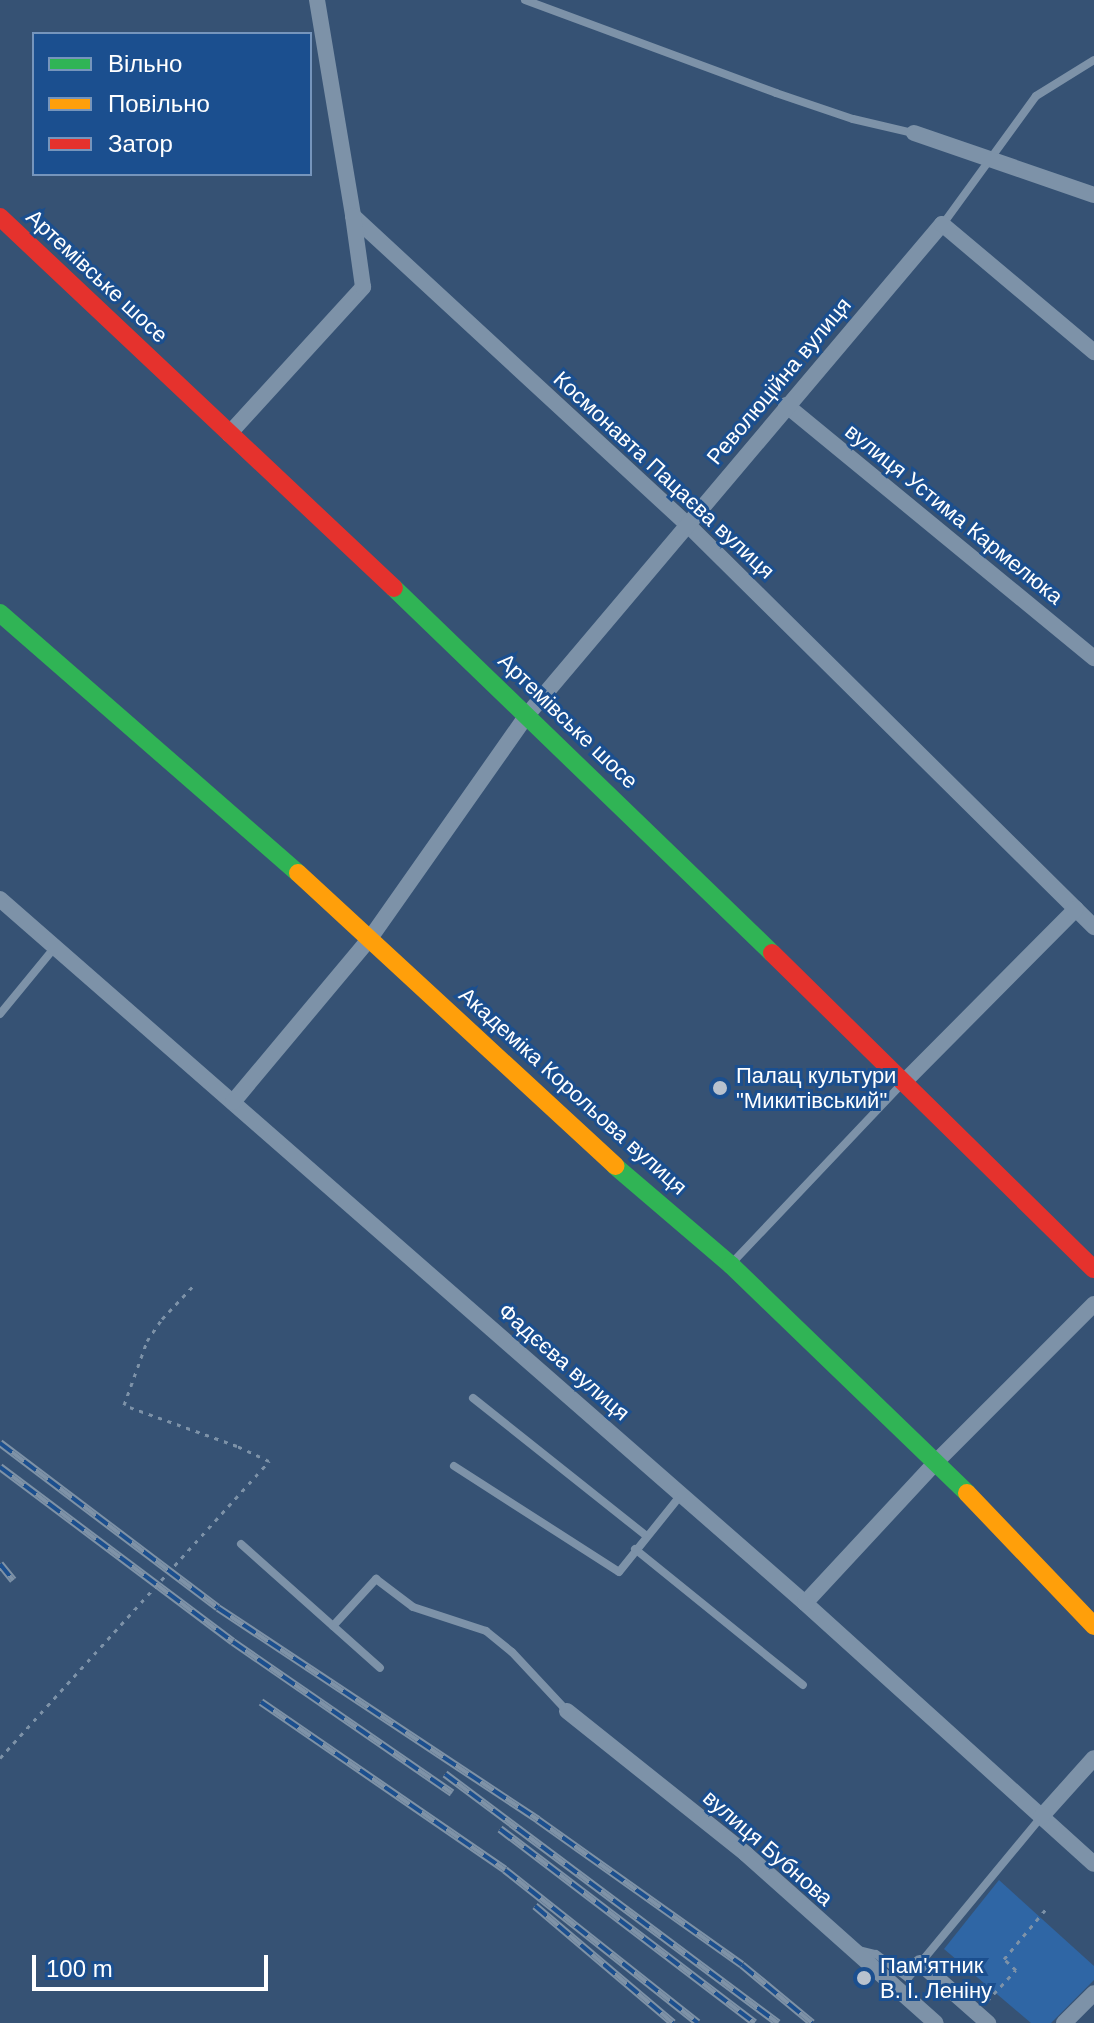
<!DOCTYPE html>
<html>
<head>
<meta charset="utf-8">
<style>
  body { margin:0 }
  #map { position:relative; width:1094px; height:2023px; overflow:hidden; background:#365274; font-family:Helvetica,sans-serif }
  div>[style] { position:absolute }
  .green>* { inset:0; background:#2f66a5 }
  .path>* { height:3px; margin-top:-1.5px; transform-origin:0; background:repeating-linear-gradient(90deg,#7d92a8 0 4px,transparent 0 10px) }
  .lane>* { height:8px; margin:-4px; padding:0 4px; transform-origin:4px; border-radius:4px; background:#7d92a8 }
  .street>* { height:16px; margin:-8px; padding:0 8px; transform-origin:8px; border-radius:8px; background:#7d92a8 }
  .fast>* { height:18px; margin:-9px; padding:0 9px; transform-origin:9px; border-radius:9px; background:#30b455 }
  .slow>* { height:18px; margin:-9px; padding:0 9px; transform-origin:9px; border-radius:9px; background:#ff9f0a }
  .jam>* { height:18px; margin:-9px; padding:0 9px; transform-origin:9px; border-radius:9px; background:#e5322d }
  .rail>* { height:8px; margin-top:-4px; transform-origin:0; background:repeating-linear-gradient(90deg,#1b4f8f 0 15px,#7e92a7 0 30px); box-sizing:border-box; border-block:2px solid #7e92a7 }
  .dots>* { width:22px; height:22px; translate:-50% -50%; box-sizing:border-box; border:4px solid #1b4f8f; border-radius:50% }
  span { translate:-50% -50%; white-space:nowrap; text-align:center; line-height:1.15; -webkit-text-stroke:6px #1b4f8f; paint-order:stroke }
  .street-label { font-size:22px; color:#fff }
  .poi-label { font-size:22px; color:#fff }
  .left { translate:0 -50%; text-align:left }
  .legend { position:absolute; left:32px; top:32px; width:280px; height:144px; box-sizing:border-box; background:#1b4f8f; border:2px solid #7695bc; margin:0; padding:10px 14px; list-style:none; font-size:24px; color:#fff }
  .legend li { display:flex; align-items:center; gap:16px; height:40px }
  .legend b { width:40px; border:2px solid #7695bc }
  .scale { position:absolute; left:32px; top:1955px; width:236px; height:36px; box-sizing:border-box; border:4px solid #fff; border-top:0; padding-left:10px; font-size:24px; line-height:28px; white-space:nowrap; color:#fff; -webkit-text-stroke:6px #1b4f8f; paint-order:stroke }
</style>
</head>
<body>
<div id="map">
  <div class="green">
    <i style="clip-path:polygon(999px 1880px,1094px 1966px,1094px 1980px,1051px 2023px,1031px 2023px,944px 1949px)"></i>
  </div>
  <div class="path">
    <i style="left:0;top:1758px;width:401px;rotate:-47.8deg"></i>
    <i style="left:269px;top:1461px;width:35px;rotate:-155deg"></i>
    <i style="left:237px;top:1446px;width:120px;rotate:-160.1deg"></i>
    <i style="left:124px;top:1405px;width:68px;rotate:-70.2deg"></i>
    <i style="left:147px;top:1341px;width:27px;rotate:-56deg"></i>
    <i style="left:162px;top:1319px;width:45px;rotate:-46.8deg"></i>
    <i style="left:987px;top:2001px;width:42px;rotate:-46.9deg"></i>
    <i style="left:1016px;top:1970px;width:16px;rotate:-137deg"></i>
    <i style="left:1004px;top:1959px;width:65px;rotate:-50deg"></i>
  </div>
  <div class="lane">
    <i style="left:525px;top:0;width:268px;rotate:20.3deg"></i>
    <i style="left:776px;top:93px;width:81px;rotate:18.7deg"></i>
    <i style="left:853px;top:119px;width:62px;rotate:13.1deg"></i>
    <i style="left:943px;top:224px;width:158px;rotate:-54deg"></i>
    <i style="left:1036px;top:96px;width:68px;rotate:-31.8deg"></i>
    <i style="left:0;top:1014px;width:87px;rotate:-50.6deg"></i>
    <i style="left:731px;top:1264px;width:247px;rotate:-46.5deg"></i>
    <i style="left:473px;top:1398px;width:220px;rotate:38.5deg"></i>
    <i style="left:454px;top:1466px;width:196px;rotate:32.7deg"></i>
    <i style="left:619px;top:1572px;width:99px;rotate:-51.2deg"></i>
    <i style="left:241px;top:1544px;width:186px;rotate:41.7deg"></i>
    <i style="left:635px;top:1549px;width:216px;rotate:39deg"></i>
    <i style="left:333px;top:1626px;width:64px;rotate:-47.5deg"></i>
    <i style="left:376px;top:1579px;width:46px;rotate:37.1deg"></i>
    <i style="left:413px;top:1607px;width:77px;rotate:18.2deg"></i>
    <i style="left:486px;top:1631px;width:33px;rotate:39deg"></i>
    <i style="left:512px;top:1652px;width:81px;rotate:47deg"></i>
    <i style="left:858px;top:1950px;width:18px;rotate:13deg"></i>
    <i style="left:876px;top:1954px;width:40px;rotate:37deg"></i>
    <i style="left:908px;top:1978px;width:209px;rotate:-50.4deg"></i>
  </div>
  <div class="street">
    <i style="left:317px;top:0;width:219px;rotate:80.5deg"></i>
    <i style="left:353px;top:216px;width:454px;rotate:42.7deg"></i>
    <i style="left:687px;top:524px;width:573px;rotate:44.72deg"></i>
    <i style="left:914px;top:133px;width:190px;rotate:19deg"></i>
    <i style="left:786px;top:405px;width:399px;rotate:39.4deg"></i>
    <i style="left:229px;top:434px;width:199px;rotate:-47.6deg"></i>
    <i style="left:363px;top:287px;width:72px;rotate:-98deg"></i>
    <i style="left:0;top:899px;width:1069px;rotate:41.17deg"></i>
    <i style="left:805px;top:1603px;width:389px;rotate:42.1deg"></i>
    <i style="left:904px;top:1082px;width:244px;rotate:-45.2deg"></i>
    <i style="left:233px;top:1102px;width:215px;rotate:-50.1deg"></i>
    <i style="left:371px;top:937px;width:273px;rotate:-54.9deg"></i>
    <i style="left:528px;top:714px;width:641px;rotate:-49.81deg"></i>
    <i style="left:942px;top:224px;width:199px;rotate:40.1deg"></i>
    <i style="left:805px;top:1603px;width:194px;rotate:-47.1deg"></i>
    <i style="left:937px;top:1461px;width:222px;rotate:-45deg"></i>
    <i style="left:567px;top:1711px;width:229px;rotate:38.6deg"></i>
    <i style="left:746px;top:1854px;width:254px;rotate:41.7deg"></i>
    <i style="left:1041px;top:1817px;width:79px;rotate:-48.1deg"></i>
    <i style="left:920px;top:1963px;width:91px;rotate:41.4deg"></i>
    <i style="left:1064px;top:2023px;width:42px;rotate:-45deg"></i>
  </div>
  <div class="fast">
    <i style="left:394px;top:588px;width:525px;rotate:44deg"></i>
    <i style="left:0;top:613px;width:395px;rotate:41.1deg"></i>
    <i style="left:615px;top:1166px;width:153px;rotate:40.5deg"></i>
    <i style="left:731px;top:1265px;width:328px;rotate:44deg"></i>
  </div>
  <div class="slow">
    <i style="left:298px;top:873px;width:432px;rotate:42.7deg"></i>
    <i style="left:967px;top:1493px;width:184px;rotate:46.3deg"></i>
  </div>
  <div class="jam">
    <i style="left:0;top:217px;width:541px;rotate:43.28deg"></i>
    <i style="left:772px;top:953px;width:451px;rotate:44.5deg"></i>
  </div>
  <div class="rail">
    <i style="left:0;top:1443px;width:273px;rotate:37.1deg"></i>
    <i style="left:218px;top:1608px;width:384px;rotate:33.5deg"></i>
    <i style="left:538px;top:1820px;width:250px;rotate:35.4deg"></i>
    <i style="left:742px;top:1965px;width:91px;rotate:39.6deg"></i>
    <i style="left:0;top:1467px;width:291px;rotate:36.9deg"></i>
    <i style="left:233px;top:1642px;width:266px;rotate:34.6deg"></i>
    <i style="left:0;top:1564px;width:21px;rotate:51deg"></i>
    <i style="left:261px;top:1702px;width:296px;rotate:34.5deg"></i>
    <i style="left:505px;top:1870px;width:246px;rotate:38.4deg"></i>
    <i style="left:445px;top:1774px;width:416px;rotate:36.8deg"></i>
    <i style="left:500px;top:1829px;width:320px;rotate:37.3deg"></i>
    <i style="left:535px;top:1906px;width:181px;rotate:40.3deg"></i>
  </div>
  <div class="dots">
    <i style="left:720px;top:1088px;background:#b9c2ce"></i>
    <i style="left:864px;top:1978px;background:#b9c2ce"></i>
  </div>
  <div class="street-label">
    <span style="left:97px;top:276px;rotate:43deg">Артемівське шосе</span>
    <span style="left:779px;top:381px;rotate:-50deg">Революційна вулиця</span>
    <span style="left:664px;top:475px;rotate:43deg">Космонавта Пацаєва вулиця</span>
    <span style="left:954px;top:514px;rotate:39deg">вулиця Устима Кармелюка</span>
    <span style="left:568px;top:721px;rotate:44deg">Артемівське шосе</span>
    <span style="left:573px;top:1091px;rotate:42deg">Академіка Корольова вулиця</span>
    <span style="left:564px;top:1362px;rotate:41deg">Фадєєва вулиця</span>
    <span style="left:768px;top:1848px;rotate:41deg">вулиця Бубнова</span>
  </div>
  <div class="poi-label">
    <span class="left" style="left:736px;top:1088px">Палац культури<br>"Микитівський"</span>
    <span class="left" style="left:880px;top:1978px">Пам'ятник<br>В. І. Леніну</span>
  </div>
  <ul class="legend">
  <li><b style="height:10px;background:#30b455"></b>Вільно</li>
  <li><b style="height:10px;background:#ff9f0a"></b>Повільно</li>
  <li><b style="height:10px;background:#e5322d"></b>Затор</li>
  </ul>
  <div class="scale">100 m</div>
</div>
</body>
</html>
